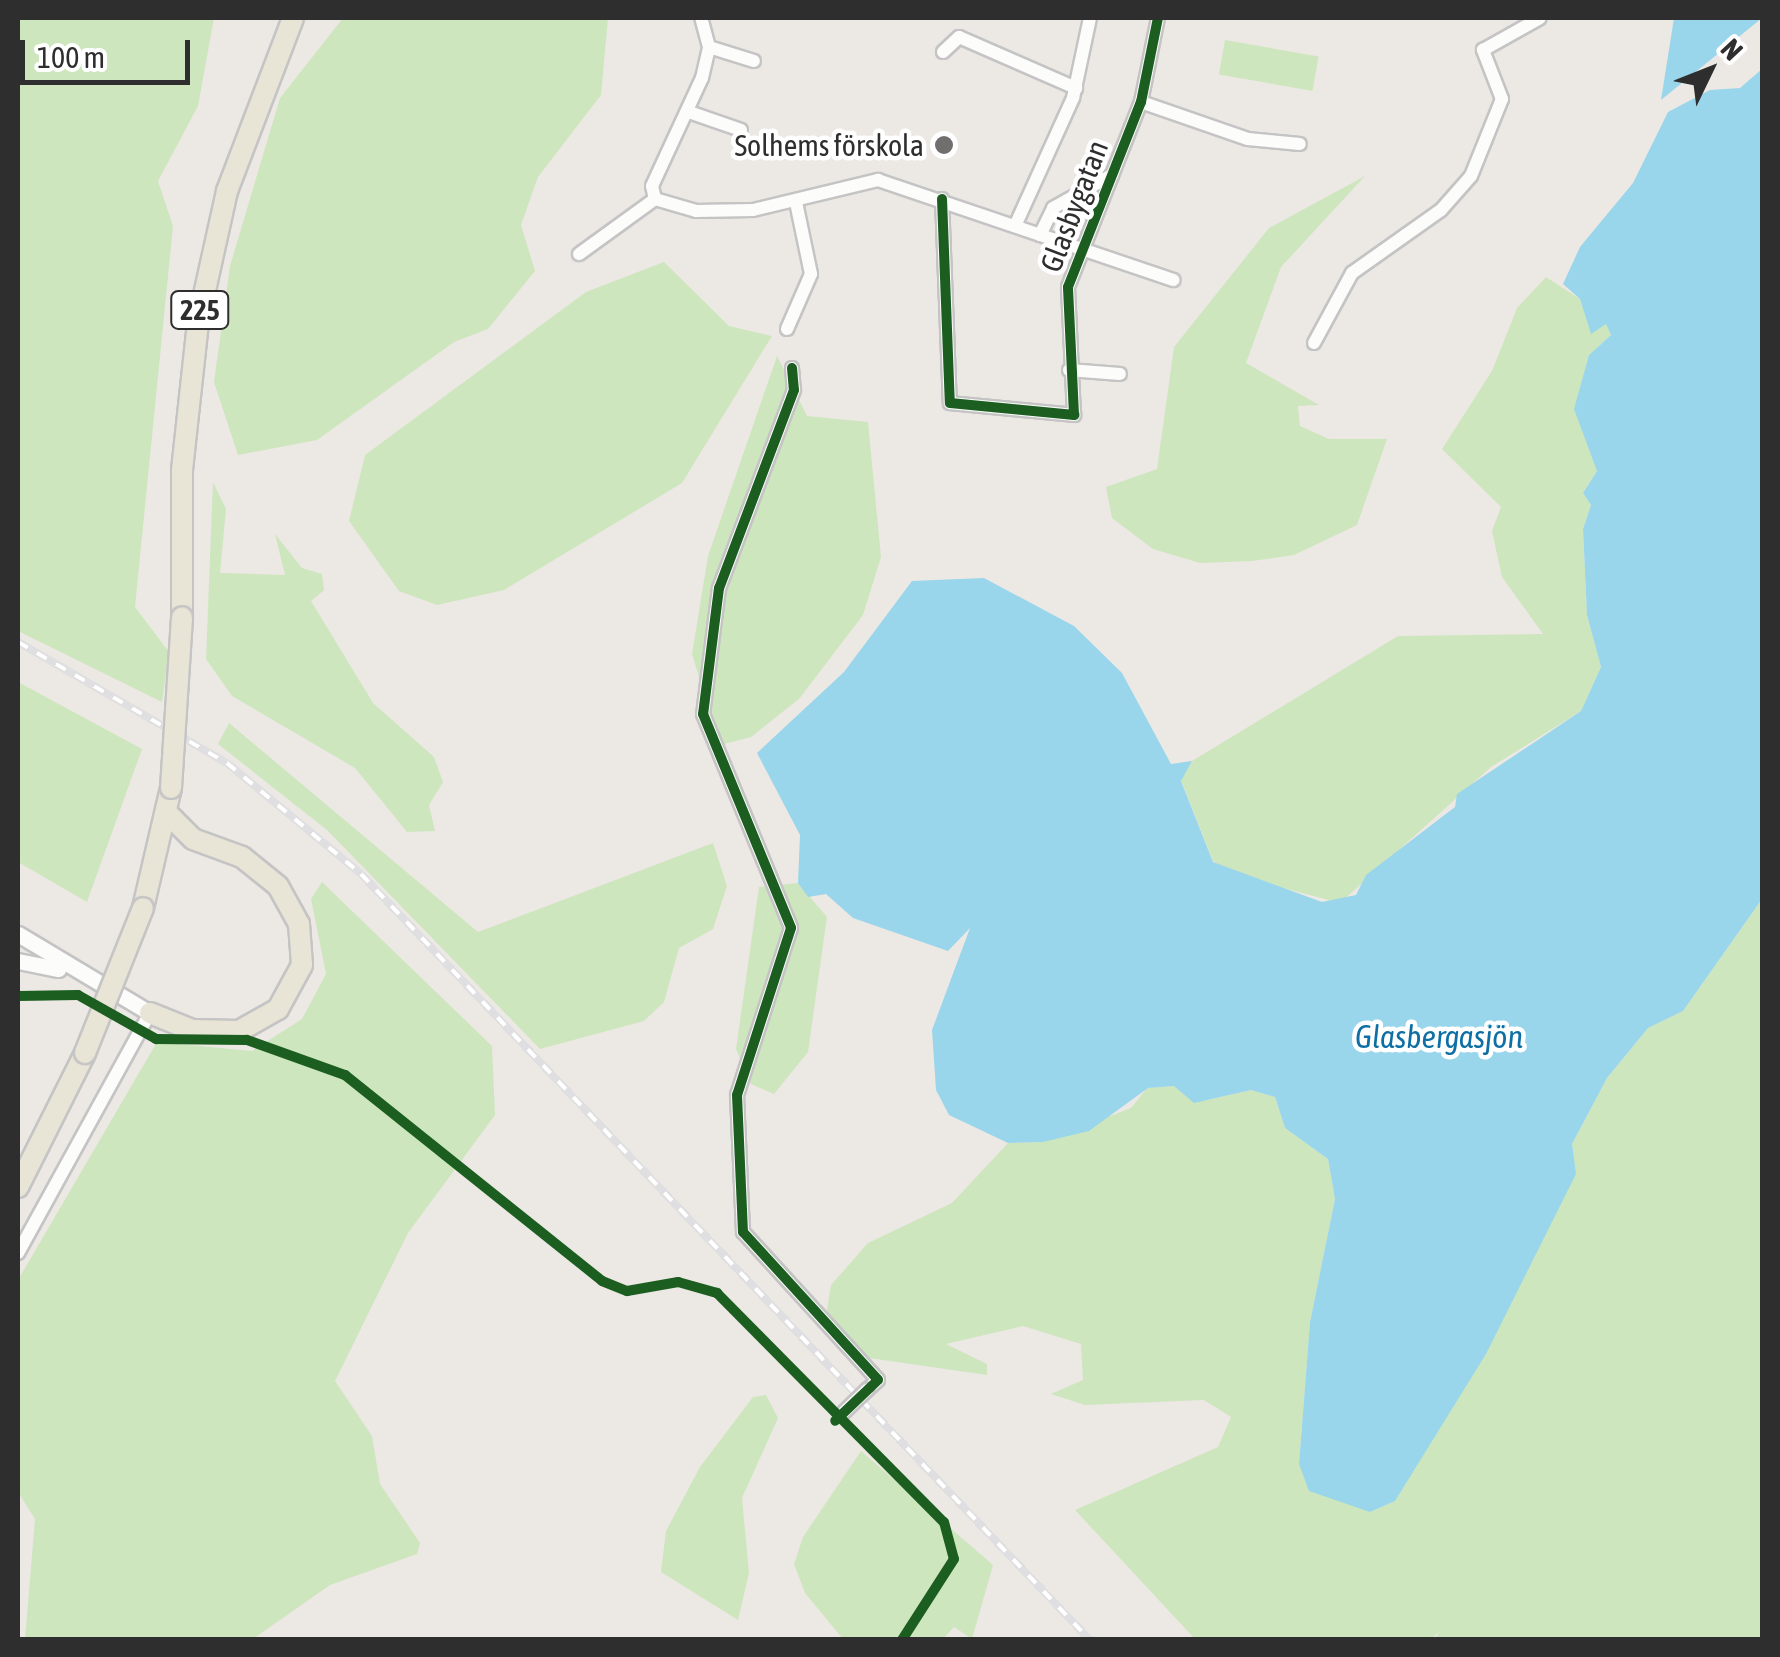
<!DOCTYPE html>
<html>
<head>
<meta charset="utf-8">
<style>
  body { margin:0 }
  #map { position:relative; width:1780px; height:1657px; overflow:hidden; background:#ece8e4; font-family:"Asap Condensed",sans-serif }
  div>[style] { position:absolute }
  .green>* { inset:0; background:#cee6be; transform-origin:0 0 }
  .water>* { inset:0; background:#99d6ec }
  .roads { filter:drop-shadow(2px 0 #c5c4c5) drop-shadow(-2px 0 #c5c4c5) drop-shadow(0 2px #c5c4c5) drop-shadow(0 -2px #c5c4c5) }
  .minor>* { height:12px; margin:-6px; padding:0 6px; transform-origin:6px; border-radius:6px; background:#fcfcfb }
  .tertiary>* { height:15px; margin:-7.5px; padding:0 7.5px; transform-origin:7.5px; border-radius:7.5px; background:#fcfcfb }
  .primary>* { height:20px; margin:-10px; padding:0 10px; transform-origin:10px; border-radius:10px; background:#e8e4d6 }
  .rail>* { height:8px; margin-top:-4px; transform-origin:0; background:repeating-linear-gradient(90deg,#fff 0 11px,#dfdfe1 0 22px); box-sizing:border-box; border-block:2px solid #dfdfe1 }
  .bridges { filter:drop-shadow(2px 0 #c5c4c5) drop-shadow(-2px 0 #c5c4c5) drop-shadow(0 2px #c5c4c5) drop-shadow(0 -2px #c5c4c5) }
  .minor-bridge>* { height:12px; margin:-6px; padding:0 6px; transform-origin:6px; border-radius:6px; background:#fcfcfb }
  .primary-bridge>* { height:20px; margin:-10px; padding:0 10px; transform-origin:10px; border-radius:10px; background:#e8e4d6 }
  .cycleway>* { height:10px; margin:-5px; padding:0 5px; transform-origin:5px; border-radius:5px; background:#1b5e20 }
  .dots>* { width:28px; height:28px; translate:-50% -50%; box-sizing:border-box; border:5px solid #fff; border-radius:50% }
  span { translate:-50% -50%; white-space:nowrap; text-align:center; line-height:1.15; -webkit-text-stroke:9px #fff; paint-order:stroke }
  .shield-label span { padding:2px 8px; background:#fff; border:2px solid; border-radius:8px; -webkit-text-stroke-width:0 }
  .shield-label { font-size:28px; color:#2e2e2e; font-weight:700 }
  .poi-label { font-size:30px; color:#2e2e2e }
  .right { translate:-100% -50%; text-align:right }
  .street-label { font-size:30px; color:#2e2e2e }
  .water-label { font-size:32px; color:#0d6fa3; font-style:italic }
  .frame { position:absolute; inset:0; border:20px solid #2e2e2e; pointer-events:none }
  .north { position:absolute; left:1660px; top:20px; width:100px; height:100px; -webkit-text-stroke:8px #fff; paint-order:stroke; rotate:47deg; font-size:28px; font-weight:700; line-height:40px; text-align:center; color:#2e2e2e }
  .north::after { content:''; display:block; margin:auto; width:35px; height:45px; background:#2e2e2e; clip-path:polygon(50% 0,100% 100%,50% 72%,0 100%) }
  .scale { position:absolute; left:20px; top:40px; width:170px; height:45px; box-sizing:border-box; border:5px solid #2e2e2e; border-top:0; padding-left:12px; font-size:30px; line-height:35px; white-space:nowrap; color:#2e2e2e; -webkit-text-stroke:8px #fff; paint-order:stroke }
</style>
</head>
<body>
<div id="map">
  <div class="green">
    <i style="clip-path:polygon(18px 18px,214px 18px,198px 106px,158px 181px,173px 226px,135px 607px,169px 652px,162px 702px,18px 631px)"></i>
    <i style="clip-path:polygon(343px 18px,608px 18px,601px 95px,538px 177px,521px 225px,535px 271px,488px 329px,454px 342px,317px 440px,238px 455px,214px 382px,230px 266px,280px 98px)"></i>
    <i style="left:1225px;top:40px;width:95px;height:35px;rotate:10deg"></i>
    <i style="clip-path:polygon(1365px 176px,1281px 267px,1246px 363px,1319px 405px,1298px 406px,1300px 426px,1329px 439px,1387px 439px,1357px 525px,1294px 555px,1252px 561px,1200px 563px,1153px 549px,1112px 518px,1106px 487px,1157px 469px,1174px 347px,1269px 228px)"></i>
    <i style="clip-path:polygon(1092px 195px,1080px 229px,1058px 235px,1057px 214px)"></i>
    <i style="clip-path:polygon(664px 262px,729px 326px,772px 336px,682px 483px,504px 590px,437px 605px,399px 591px,349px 521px,365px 455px,586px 292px)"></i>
    <i style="clip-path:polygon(1546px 277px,1580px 299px,1591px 333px,1606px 324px,1611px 335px,1589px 355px,1582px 386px,1597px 471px,1583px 493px,1591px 505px,1583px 529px,1587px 615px,1601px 667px,1581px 711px,1491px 767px,1340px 903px,1234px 875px,1213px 861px,1181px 780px,1192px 761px,1398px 636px,1543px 634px,1502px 577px,1492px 531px,1501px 507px,1442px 449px,1492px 371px,1517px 308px)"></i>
    <i style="clip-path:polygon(777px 356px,807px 416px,868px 422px,881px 557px,863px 615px,799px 699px,751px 737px,720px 745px,692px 654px,708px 556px)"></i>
    <i style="clip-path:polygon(213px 482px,226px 509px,220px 573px,285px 575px,275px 534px,302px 568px,322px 574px,324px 590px,311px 601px,373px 703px,434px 757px,443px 782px,429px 805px,435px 831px,407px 832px,355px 768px,232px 696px,206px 659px)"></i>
    <i style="clip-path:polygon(18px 682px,142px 749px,87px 902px,18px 862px)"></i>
    <i style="clip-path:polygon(229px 723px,478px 932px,713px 843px,727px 886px,713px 929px,679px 948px,664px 1002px,644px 1021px,540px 1049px,327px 830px,218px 744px)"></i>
    <i style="clip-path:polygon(322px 882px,492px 1046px,495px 1115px,408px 1233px,335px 1381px,372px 1436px,380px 1484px,420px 1543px,417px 1554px,330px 1585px,253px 1639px,25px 1639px,35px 1519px,18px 1492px,18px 1280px,157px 1042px,252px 1051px,302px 1019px,326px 974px,311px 899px)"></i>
    <i style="clip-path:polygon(798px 883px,827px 917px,808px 1052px,774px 1094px,751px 1084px,736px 1049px,759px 887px)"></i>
    <i style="clip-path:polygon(1762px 899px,1762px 1639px,1435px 1639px,1439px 1632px,1430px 1640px,1195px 1639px,1075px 1510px,1218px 1447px,1231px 1417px,1204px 1400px,1085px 1405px,1051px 1394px,1083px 1380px,1081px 1344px,1023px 1326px,946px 1344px,987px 1364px,987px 1375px,862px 1357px,825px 1322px,831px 1285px,868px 1243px,952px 1203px,1008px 1143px,1043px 1142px,1131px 1108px,1147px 1088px,1174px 1086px,1207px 1100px,1251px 1090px,1275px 1097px,1285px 1128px,1328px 1159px,1335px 1199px,1310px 1322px,1299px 1464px,1370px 1512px,1395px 1501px,1534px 1258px,1572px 1144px,1607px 1078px,1648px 1028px,1683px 1011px)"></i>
    <i style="clip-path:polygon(766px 1395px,778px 1418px,742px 1498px,749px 1573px,738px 1620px,661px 1572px,666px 1531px,700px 1467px,753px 1397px)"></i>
    <i style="clip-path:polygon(861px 1451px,993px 1565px,972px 1639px,954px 1627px,943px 1639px,843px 1639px,805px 1593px,794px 1564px,803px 1537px)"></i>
  </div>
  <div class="water">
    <i style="clip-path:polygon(1674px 18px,1762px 18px,1661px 100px)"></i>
    <i style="clip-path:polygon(1762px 69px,1762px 899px,1683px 1011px,1648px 1028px,1607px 1078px,1572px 1144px,1576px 1174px,1486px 1354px,1395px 1501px,1370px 1512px,1309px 1491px,1299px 1464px,1310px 1322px,1335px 1199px,1328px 1159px,1285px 1128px,1275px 1097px,1251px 1090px,1194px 1103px,1174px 1086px,1148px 1088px,1089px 1131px,1043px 1142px,1008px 1143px,949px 1115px,936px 1090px,932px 1030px,970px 928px,948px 951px,853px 918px,826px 894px,808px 897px,798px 883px,800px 835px,757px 753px,844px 672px,912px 581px,984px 578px,1074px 626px,1122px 673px,1171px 764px,1192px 761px,1181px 781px,1213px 862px,1322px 902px,1356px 895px,1366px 875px,1455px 807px,1457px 794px,1581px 711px,1601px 667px,1587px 615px,1583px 529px,1591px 505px,1583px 493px,1597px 471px,1574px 409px,1589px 355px,1611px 335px,1606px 324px,1591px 334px,1580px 299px,1563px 284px,1580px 247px,1633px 183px,1668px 112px,1710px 90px,1740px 88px)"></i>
  </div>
  <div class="roads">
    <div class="minor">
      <i style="left:709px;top:47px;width:47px;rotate:17.3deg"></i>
      <i style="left:943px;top:52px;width:22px;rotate:-43deg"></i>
      <i style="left:959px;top:37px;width:128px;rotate:23.6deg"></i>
      <i style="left:1141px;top:102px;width:113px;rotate:19.1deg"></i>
      <i style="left:1248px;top:139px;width:52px;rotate:5.5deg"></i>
      <i style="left:689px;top:112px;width:55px;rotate:19.1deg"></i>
      <i style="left:655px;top:199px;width:43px;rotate:16.3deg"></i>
      <i style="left:696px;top:211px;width:57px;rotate:-1deg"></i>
      <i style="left:753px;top:210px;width:129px;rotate:-13.5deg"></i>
      <i style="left:878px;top:180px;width:312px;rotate:18.7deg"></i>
      <i style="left:655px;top:199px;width:13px;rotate:-103deg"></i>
      <i style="left:652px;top:186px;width:119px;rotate:-65.2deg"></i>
      <i style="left:702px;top:78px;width:32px;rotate:-77deg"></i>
      <i style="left:709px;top:47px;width:30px;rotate:-105deg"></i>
      <i style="left:942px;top:199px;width:204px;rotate:87.8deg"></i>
      <i style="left:950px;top:403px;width:125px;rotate:5.5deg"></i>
      <i style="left:1074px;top:415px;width:128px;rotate:-92.7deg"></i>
      <i style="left:1068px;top:287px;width:199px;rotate:-68.5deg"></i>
      <i style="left:1141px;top:102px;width:86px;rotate:-78.6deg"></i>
      <i style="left:1015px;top:226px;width:141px;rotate:-65.6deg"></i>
      <i style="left:1073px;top:98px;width:82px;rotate:-78deg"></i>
      <i style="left:1040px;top:235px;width:30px;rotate:-64deg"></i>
      <i style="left:1053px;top:208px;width:68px;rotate:-29.2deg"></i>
      <i style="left:579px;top:254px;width:94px;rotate:-35.9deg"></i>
      <i style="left:787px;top:329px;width:60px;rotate:-66.4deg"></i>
      <i style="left:811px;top:274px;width:74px;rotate:-101.8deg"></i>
      <i style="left:1314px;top:343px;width:80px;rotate:-61.5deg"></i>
      <i style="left:1352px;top:273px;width:109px;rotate:-35.3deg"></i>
      <i style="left:1441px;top:210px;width:45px;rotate:-48.6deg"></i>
      <i style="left:1471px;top:176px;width:83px;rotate:-68.1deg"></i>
      <i style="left:1502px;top:99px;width:53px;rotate:-111.2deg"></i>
      <i style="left:1483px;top:50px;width:65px;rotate:-29.3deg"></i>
      <i style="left:792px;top:368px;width:22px;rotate:85deg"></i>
      <i style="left:794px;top:390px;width:212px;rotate:110.7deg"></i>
      <i style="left:719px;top:588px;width:127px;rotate:97.2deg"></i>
      <i style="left:703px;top:714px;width:231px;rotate:67.6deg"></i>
      <i style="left:791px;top:928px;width:176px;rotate:107.9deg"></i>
      <i style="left:737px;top:1095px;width:137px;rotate:87.5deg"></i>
      <i style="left:743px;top:1232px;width:200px;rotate:47.6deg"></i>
      <i style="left:878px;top:1380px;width:15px;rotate:138deg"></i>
      <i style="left:1069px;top:370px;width:51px;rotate:4.5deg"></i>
      <i style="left:18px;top:1253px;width:274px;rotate:-61.2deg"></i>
    </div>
    <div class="tertiary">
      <i style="left:18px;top:934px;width:154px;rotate:30.9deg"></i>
      <i style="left:18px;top:961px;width:41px;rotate:11.3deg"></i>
    </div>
    <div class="primary">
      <i style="left:182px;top:617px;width:147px;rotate:-90deg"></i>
      <i style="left:182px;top:470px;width:149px;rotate:-83.8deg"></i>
      <i style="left:198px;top:322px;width:134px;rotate:-77.5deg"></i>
      <i style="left:227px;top:191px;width:185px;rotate:-69.1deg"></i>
      <i style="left:143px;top:908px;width:123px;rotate:-76.9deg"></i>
      <i style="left:150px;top:1013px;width:45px;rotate:22deg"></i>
      <i style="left:192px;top:1030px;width:47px;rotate:1.2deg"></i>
      <i style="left:239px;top:1031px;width:45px;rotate:-29.4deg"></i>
      <i style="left:278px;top:1009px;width:50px;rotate:-61.4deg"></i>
      <i style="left:302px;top:965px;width:41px;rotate:-94.2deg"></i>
      <i style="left:299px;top:924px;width:43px;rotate:-118.9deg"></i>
      <i style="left:278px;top:886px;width:46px;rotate:-141.1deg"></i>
      <i style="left:242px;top:857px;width:52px;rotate:-159.8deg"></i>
      <i style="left:193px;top:839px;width:38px;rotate:-135deg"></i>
      <i style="left:18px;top:1187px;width:150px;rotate:-63.4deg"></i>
    </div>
  </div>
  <div class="rail">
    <i style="left:18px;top:642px;width:241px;rotate:30.1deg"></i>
    <i style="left:227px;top:763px;width:174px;rotate:39.6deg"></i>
    <i style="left:361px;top:874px;width:1057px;rotate:46.42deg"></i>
  </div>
  <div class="bridges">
    <div class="minor-bridge">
      <i style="left:844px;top:1412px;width:32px;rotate:-44deg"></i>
    </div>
    <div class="primary-bridge">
      <i style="left:171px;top:788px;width:171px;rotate:-86.3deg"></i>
      <i style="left:85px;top:1053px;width:156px;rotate:-68.2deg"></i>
    </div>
  </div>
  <div class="cycleway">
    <i style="left:942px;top:199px;width:204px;rotate:87.8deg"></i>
    <i style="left:950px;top:403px;width:125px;rotate:5.5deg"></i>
    <i style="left:1074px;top:415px;width:128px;rotate:-92.7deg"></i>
    <i style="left:1068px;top:287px;width:199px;rotate:-68.5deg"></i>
    <i style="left:1141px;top:102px;width:86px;rotate:-78.6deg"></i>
    <i style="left:792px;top:368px;width:22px;rotate:85deg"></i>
    <i style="left:794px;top:390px;width:212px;rotate:110.7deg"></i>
    <i style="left:719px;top:588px;width:127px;rotate:97.2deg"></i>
    <i style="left:703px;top:714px;width:231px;rotate:67.6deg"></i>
    <i style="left:791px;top:928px;width:176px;rotate:107.9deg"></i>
    <i style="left:737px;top:1095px;width:137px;rotate:87.5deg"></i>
    <i style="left:743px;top:1232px;width:200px;rotate:47.6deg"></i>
    <i style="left:878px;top:1380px;width:59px;rotate:136.4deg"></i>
    <i style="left:18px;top:996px;width:60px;rotate:-1deg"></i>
    <i style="left:78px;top:995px;width:90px;rotate:29.4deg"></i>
    <i style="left:156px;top:1039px;width:91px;rotate:0.6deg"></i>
    <i style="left:247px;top:1040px;width:104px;rotate:19.7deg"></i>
    <i style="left:345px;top:1075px;width:329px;rotate:38.7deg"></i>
    <i style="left:602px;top:1281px;width:27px;rotate:22deg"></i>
    <i style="left:627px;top:1291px;width:52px;rotate:-10deg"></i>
    <i style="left:678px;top:1282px;width:41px;rotate:15.8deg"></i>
    <i style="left:717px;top:1293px;width:322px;rotate:45.3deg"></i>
    <i style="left:944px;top:1522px;width:38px;rotate:75deg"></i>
    <i style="left:954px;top:1559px;width:96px;rotate:122.7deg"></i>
  </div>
  <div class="dots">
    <i style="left:944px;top:145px;background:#706f6e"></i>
  </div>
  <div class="shield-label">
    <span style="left:200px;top:310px">225</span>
  </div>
  <div class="poi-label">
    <span class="right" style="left:924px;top:145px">Solhems förskola</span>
  </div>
  <div class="street-label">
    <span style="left:1074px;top:206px;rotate:-69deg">Glasbygatan</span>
  </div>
  <div class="water-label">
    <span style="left:1439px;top:1037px">Glasbergasjön</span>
  </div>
  <div class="frame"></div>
  <div class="north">N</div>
  <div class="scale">100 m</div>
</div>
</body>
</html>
